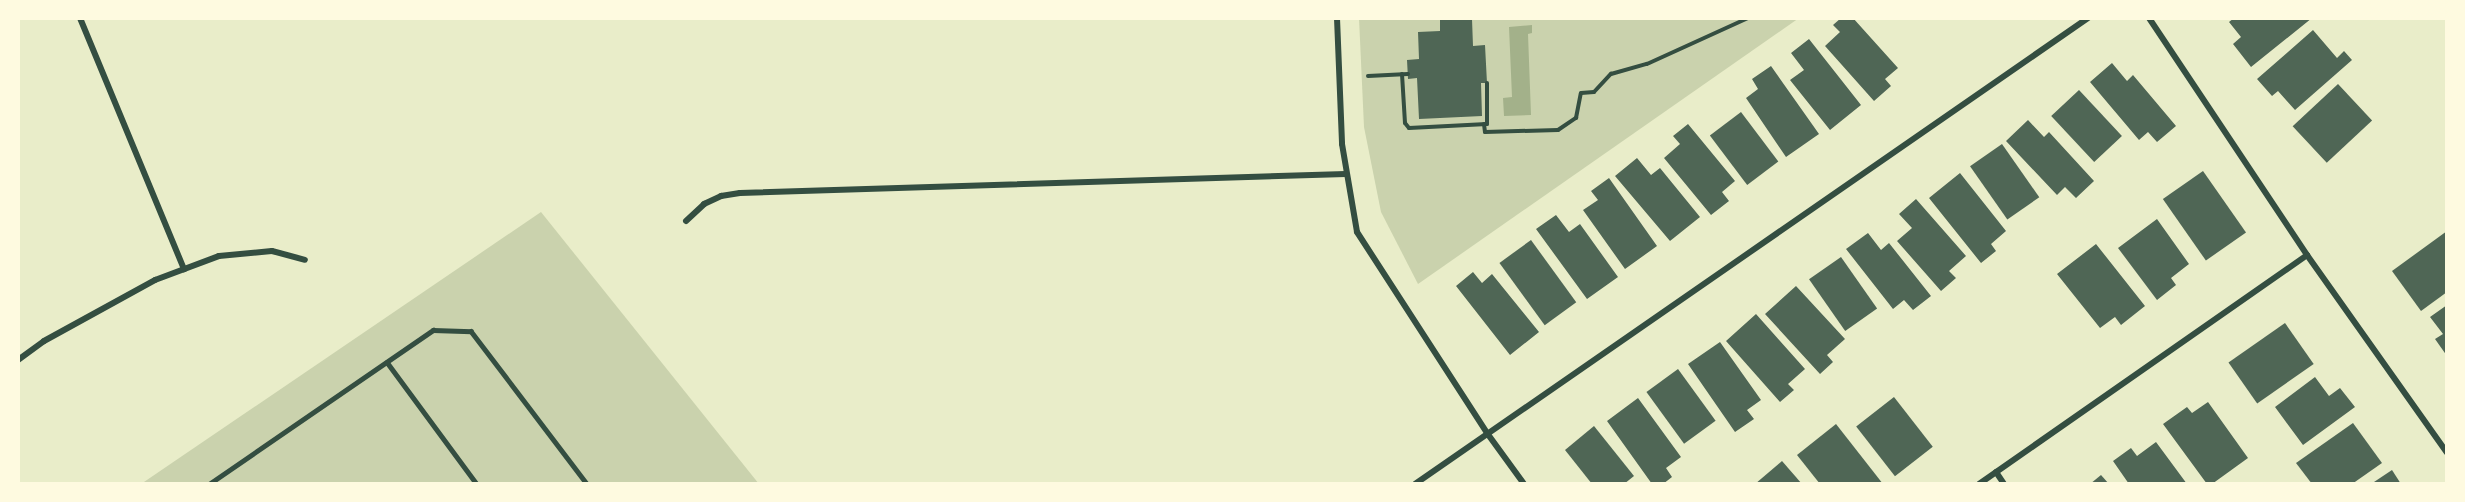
<!DOCTYPE html>
<html>
<head>
<meta charset="utf-8">
<style>
  body { margin:0 }
  #map { position:relative; width:2465px; height:502px; overflow:hidden; background:#e9edc9; font-family:Inter,sans-serif }
  div>[style] { position:absolute }
  .green>* { inset:0; background:#cad2ad }
  .water>* { inset:0; background:#a3b18a }
  .building>* { inset:0; background:#4f6655; transform-origin:0 0 }
  .path>* { height:4px; margin:-2px; padding:0 2px; transform-origin:2px; border-radius:2px; background:#344e41 }
  .service>* { height:4.5px; margin:-2.25px; padding:0 2.25px; transform-origin:2.25px; border-radius:2.25px; background:#344e41 }
  .minor>* { height:6px; margin:-3px; padding:0 3px; transform-origin:3px; border-radius:3px; background:#344e41 }
  span { translate:-50% -50%; white-space:nowrap; text-align:center; line-height:1.15; -webkit-text-stroke:4.5px #fefae0; paint-order:stroke }
  .frame { position:absolute; inset:0; border:20px solid #fefae0; pointer-events:none }
</style>
</head>
<body>
<div id="map">
  <div class="green">
    <i style="clip-path:polygon(1359px 18px,1799px 18px,1418px 284px,1381px 212px,1364px 127px)"></i>
    <i style="clip-path:polygon(541px 212px,759px 484px,141px 484px)"></i>
  </div>
  <div class="water">
    <i style="clip-path:polygon(1532px 25px,1532px 33px,1528px 34px,1531px 115px,1504px 116px,1503px 98px,1512px 97px,1509px 27px)"></i>
  </div>
  <div class="building">
    <i style="clip-path:polygon(1841px 18px,1853px 18px,1898px 68px,1885px 79px,1891px 86px,1874px 101px,1825px 46px,1840px 32px,1833px 25px)"></i>
    <i style="clip-path:polygon(2234px 18px,2312px 18px,2251px 67px,2233px 44px,2241px 37px,2229px 22px)"></i>
    <i style="clip-path:polygon(1472px 19px,1473px 46px,1485px 45px,1487px 83px,1481px 83px,1482px 116px,1419px 119px,1417px 78px,1408px 79px,1407px 60px,1419px 59px,1418px 32px,1440px 31px,1440px 20px)"></i>
    <i style="clip-path:polygon(2313px 30px,2337px 58px,2344px 51px,2352px 60px,2295px 110px,2278px 91px,2272px 96px,2257px 79px)"></i>
    <i style="clip-path:polygon(1809px 39px,1861px 105px,1830px 130px,1790px 80px,1804px 70px,1791px 53px)"></i>
    <i style="clip-path:polygon(2112px 63px,2127px 81px,2133px 75px,2176px 126px,2157px 142px,2148px 132px,2139px 140px,2090px 82px)"></i>
    <i style="clip-path:polygon(1771px 66px,1819px 134px,1786px 157px,1746px 98px,1758px 89px,1752px 79px)"></i>
    <i style="left:2338px;top:84px;width:50px;height:62px;rotate:47deg"></i>
    <i style="left:2079px;top:90px;width:63px;height:38px;rotate:47deg"></i>
    <i style="left:1741px;top:112px;width:62px;height:39px;rotate:53deg"></i>
    <i style="clip-path:polygon(2028px 120px,2044px 137px,2049px 132px,2094px 181px,2076px 198px,2065px 187px,2057px 195px,2006px 141px)"></i>
    <i style="clip-path:polygon(1688px 124px,1735px 181px,1722px 192px,1729px 201px,1711px 215px,1664px 158px,1680px 144px,1673px 136px)"></i>
    <i style="left:2002px;top:144px;width:65px;height:39px;rotate:55deg"></i>
    <i style="clip-path:polygon(1637px 158px,1651px 175px,1660px 168px,1700px 217px,1670px 241px,1615px 176px)"></i>
    <i style="left:2203px;top:171px;width:75px;height:49px;rotate:55deg"></i>
    <i style="clip-path:polygon(1960px 173px,2006px 231px,1991px 244px,1996px 251px,1981px 263px,1929px 198px)"></i>
    <i style="clip-path:polygon(1609px 178px,1657px 246px,1625px 269px,1583px 210px,1598px 200px,1591px 191px)"></i>
    <i style="clip-path:polygon(1916px 199px,1966px 256px,1949px 271px,1956px 278px,1941px 291px,1897px 241px,1912px 228px,1899px 214px)"></i>
    <i style="clip-path:polygon(1556px 215px,1569px 232px,1580px 224px,1618px 277px,1587px 299px,1536px 229px)"></i>
    <i style="clip-path:polygon(2157px 219px,2189px 264px,2171px 278px,2176px 285px,2157px 300px,2118px 248px)"></i>
    <i style="clip-path:polygon(2447px 231px,2447px 292px,2421px 311px,2392px 271px)"></i>
    <i style="clip-path:polygon(1868px 233px,1881px 250px,1889px 243px,1931px 296px,1913px 310px,1904px 300px,1893px 309px,1846px 249px)"></i>
    <i style="left:1531px;top:240px;width:77px;height:39px;rotate:54deg"></i>
    <i style="clip-path:polygon(2096px 244px,2145px 306px,2121px 325px,2115px 317px,2100px 328px,2057px 274px)"></i>
    <i style="left:1841px;top:257px;width:63px;height:39px;rotate:55deg"></i>
    <i style="clip-path:polygon(1473px 272px,1482px 283px,1492px 274px,1539px 332px,1510px 355px,1456px 286px)"></i>
    <i style="clip-path:polygon(1796px 286px,1845px 339px,1827px 355px,1833px 362px,1820px 374px,1765px 314px)"></i>
    <i style="clip-path:polygon(2447px 305px,2447px 356px,2435px 339px,2443px 334px,2430px 317px)"></i>
    <i style="clip-path:polygon(1756px 314px,1805px 369px,1788px 384px,1794px 390px,1780px 402px,1726px 341px)"></i>
    <i style="left:2285px;top:323px;width:50px;height:69px;rotate:55deg"></i>
    <i style="clip-path:polygon(1720px 342px,1761px 400px,1747px 410px,1754px 419px,1735px 432px,1688px 364px)"></i>
    <i style="left:1678px;top:369px;width:64px;height:39px;rotate:54deg"></i>
    <i style="clip-path:polygon(2315px 377px,2329px 396px,2340px 388px,2355px 407px,2303px 445px,2275px 407px)"></i>
    <i style="left:1894px;top:397px;width:63px;height:48px;rotate:52deg"></i>
    <i style="clip-path:polygon(1638px 398px,1681px 457px,1666px 468px,1672px 477px,1663px 484px,1652px 484px,1607px 421px)"></i>
    <i style="clip-path:polygon(2208px 402px,2248px 458px,2212px 484px,2207px 484px,2163px 424px,2187px 407px,2192px 413px)"></i>
    <i style="clip-path:polygon(2353px 423px,2382px 463px,2352px 484px,2312px 484px,2296px 463px)"></i>
    <i style="clip-path:polygon(1836px 424px,1883px 484px,1820px 484px,1797px 455px)"></i>
    <i style="clip-path:polygon(1594px 426px,1634px 476px,1624px 484px,1592px 484px,1565px 450px)"></i>
    <i style="clip-path:polygon(2156px 442px,2187px 484px,2129px 484px,2113px 461px,2131px 448px,2137px 456px)"></i>
    <i style="clip-path:polygon(1782px 461px,1802px 484px,1755px 484px)"></i>
    <i style="clip-path:polygon(2392px 470px,2401px 484px,2371px 484px)"></i>
    <i style="clip-path:polygon(2101px 475px,2109px 484px,2090px 484px)"></i>
  </div>
  <div class="path">
    <i style="left:1402px;top:74px;width:49px;rotate:86.5deg"></i>
    <i style="left:1405px;top:123px;width:6px;rotate:51deg"></i>
    <i style="left:1409px;top:128px;width:78px;rotate:-2.9deg"></i>
    <i style="left:1487px;top:124px;width:41px;rotate:-90deg"></i>
    <i style="left:1368px;top:76px;width:40px;rotate:-2.9deg"></i>
    <i style="left:1484px;top:124px;width:8px;rotate:83deg"></i>
    <i style="left:1485px;top:132px;width:73px;rotate:-1.6deg"></i>
    <i style="left:1558px;top:130px;width:22px;rotate:-34deg"></i>
    <i style="left:1576px;top:118px;width:25px;rotate:-79deg"></i>
    <i style="left:1581px;top:93px;width:13px;rotate:-4deg"></i>
    <i style="left:1594px;top:92px;width:25px;rotate:-47deg"></i>
    <i style="left:1611px;top:74px;width:37px;rotate:-16deg"></i>
    <i style="left:1647px;top:64px;width:111px;rotate:-24.5deg"></i>
  </div>
  <div class="service">
    <i style="left:387px;top:362px;width:152px;rotate:53.6deg"></i>
    <i style="left:209px;top:484px;width:272px;rotate:-34.5deg"></i>
    <i style="left:433px;top:330px;width:38px;rotate:2deg"></i>
    <i style="left:471px;top:331px;width:192px;rotate:52.8deg"></i>
  </div>
  <div class="minor">
    <i style="left:80px;top:18px;width:272px;rotate:67.5deg"></i>
    <i style="left:1337px;top:18px;width:126px;rotate:87.7deg"></i>
    <i style="left:1342px;top:144px;width:89px;rotate:80.3deg"></i>
    <i style="left:1357px;top:232px;width:239px;rotate:57.1deg"></i>
    <i style="left:1487px;top:433px;width:63px;rotate:54deg"></i>
    <i style="left:2149px;top:18px;width:285px;rotate:56.3deg"></i>
    <i style="left:2307px;top:255px;width:242px;rotate:54.7deg"></i>
    <i style="left:686px;top:221px;width:25px;rotate:-43deg"></i>
    <i style="left:704px;top:204px;width:19px;rotate:-25deg"></i>
    <i style="left:721px;top:196px;width:19px;rotate:-9deg"></i>
    <i style="left:740px;top:193px;width:606px;rotate:-1.8deg"></i>
    <i style="left:18px;top:360px;width:32px;rotate:-36deg"></i>
    <i style="left:44px;top:341px;width:127px;rotate:-28.8deg"></i>
    <i style="left:155px;top:280px;width:68px;rotate:-20.6deg"></i>
    <i style="left:219px;top:256px;width:53px;rotate:-5.4deg"></i>
    <i style="left:272px;top:251px;width:34px;rotate:15deg"></i>
    <i style="left:1996px;top:472px;width:14px;rotate:56deg"></i>
    <i style="left:1415px;top:484px;width:819px;rotate:-34.7deg"></i>
    <i style="left:1979px;top:484px;width:400px;rotate:-34.9deg"></i>
  </div>
  <div class="frame"></div>
</div>
</body>
</html>
